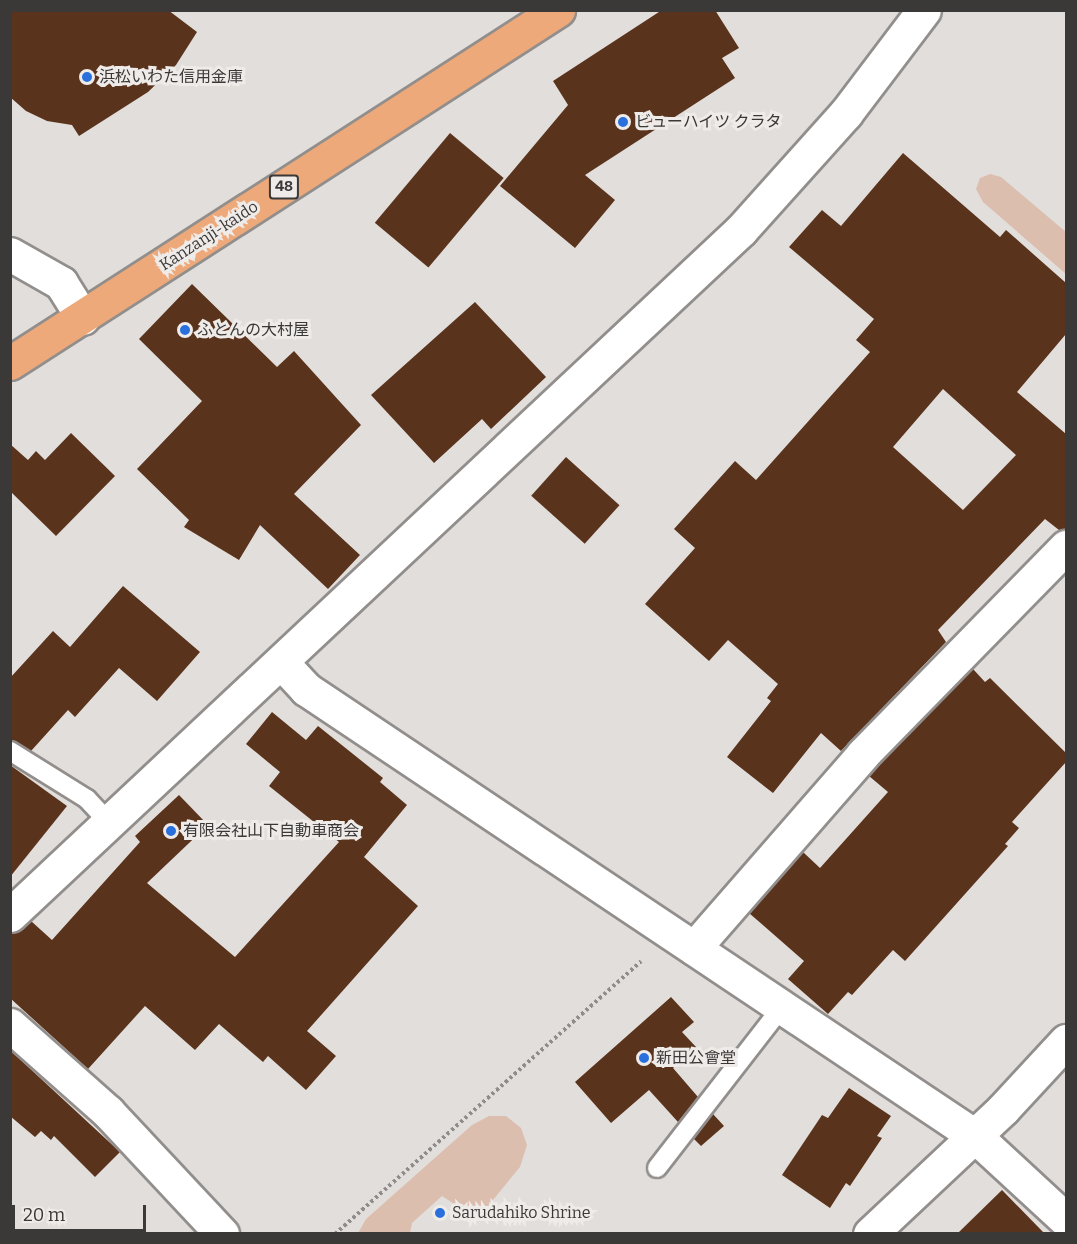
<!DOCTYPE html>
<html>
<head>
<meta charset="utf-8">
<style>
  body { margin:0 }
  #map { position:relative; width:1077px; height:1244px; overflow:hidden; background:#e2dedb; font-family:Bitter,"Noto Sans JP",serif }
  div>[style] { position:absolute }
  .green>* { inset:0; background:#dcbeaf }
  .building>* { inset:0; background:#5a331d; transform-origin:0 0 }
  .path>* { height:4px; margin-top:-2px; transform-origin:0; background:repeating-linear-gradient(90deg,#8f8d8b 0 3px,transparent 0 6px) }
  .roads { filter:drop-shadow(2px 0 #928e8c) drop-shadow(-2px 0 #928e8c) drop-shadow(0 2px #928e8c) drop-shadow(0 -2px #928e8c) }
  .lane>* { height:18px; margin:-9px; padding:0 9px; transform-origin:9px; border-radius:9px; background:#fff }
  .street>* { height:33px; margin:-16.5px; padding:0 16.5px; transform-origin:16.5px; border-radius:16.5px; background:#fff }
  .secondary>* { height:33px; margin:-16.5px; padding:0 16.5px; transform-origin:16.5px; border-radius:16.5px; background:#fff }
  .primary>* { height:33px; margin:-16.5px; padding:0 16.5px; transform-origin:16.5px; border-radius:16.5px; background:#eea97a }
  .dots>* { width:16px; height:16px; translate:-50% -50%; box-sizing:border-box; border:3px solid #efebe9; border-radius:50% }
  span { translate:-50% -50%; white-space:nowrap; text-align:center; line-height:1.15; -webkit-text-stroke:6px #efebe9; paint-order:stroke }
  .shield-label span { padding:2px 4px; background:#efebe9; border:2px solid; border-radius:4px; -webkit-text-stroke-width:0 }
  .shield-label { font-size:15px; color:#3a3938; font-weight:700 }
  .poi-label { font-size:16px; color:#3a3938 }
  .left { translate:0 -50%; text-align:left }
  .street-label { font-size:16px; color:#3a3938 }
  .frame { position:absolute; inset:0; border:12px solid #3a3938; pointer-events:none }
  .scale { position:absolute; left:12px; top:1205px; width:134px; height:27px; box-sizing:border-box; border:3px solid #3a3938; border-top:0; padding-left:8px; font-size:18px; line-height:21px; white-space:nowrap; color:#3a3938; -webkit-text-stroke:4px #efebe9; paint-order:stroke }
</style>
</head>
<body>
<div id="map">
  <div class="green">
    <i style="clip-path:polygon(990px 174px,1001px 177px,1066px 232px,1066px 274px,983px 202px,976px 189px,980px 178px)"></i>
    <i style="clip-path:polygon(489px 1116px,506px 1116px,521px 1128px,527px 1145px,520px 1167px,483px 1212px,473px 1216px,442px 1196px,412px 1223px,410px 1233px,358px 1233px,366px 1219px,472px 1125px)"></i>
  </div>
  <div class="building">
    <i style="clip-path:polygon(10px 10px,168px 10px,197px 32px,176px 65px,148px 92px,79px 136px,72px 125px,47px 121px,26px 111px,10px 97px)"></i>
    <i style="clip-path:polygon(662px 10px,715px 10px,739px 48px,722px 58px,735px 78px,585px 175px,615px 200px,575px 248px,500px 186px,568px 105px,553px 81px)"></i>
    <i style="left:450px;top:133px;width:70px;height:117px;rotate:40deg"></i>
    <i style="clip-path:polygon(evenodd,903px 153px,1000px 237px,1006px 230px,1066px 283px,1066px 334px,1017px 392px,1066px 434px,1066px 529px,1059px 530px,1045px 519px,938px 630px,946px 642px,841px 751px,821px 733px,773px 793px,727px 757px,771px 701px,767px 698px,778px 684px,728px 640px,709px 661px,645px 604px,695px 548px,674px 529px,735px 461px,756px 480px,870px 352px,856px 340px,874px 319px,789px 247px,822px 210px,841px 226px,903px 153px,943px 389px,1016px 455px,963px 510px,893px 447px,943px 389px)"></i>
    <i style="clip-path:polygon(192px 284px,277px 367px,294px 351px,361px 425px,294px 494px,360px 555px,328px 589px,260px 525px,239px 560px,184px 527px,189px 520px,137px 469px,202px 401px,139px 339px)"></i>
    <i style="clip-path:polygon(475px 302px,546px 377px,491px 429px,482px 419px,434px 463px,371px 395px)"></i>
    <i style="clip-path:polygon(71px 433px,115px 476px,56px 536px,10px 491px,10px 444px,28px 460px,36px 451px,45px 460px)"></i>
    <i style="left:566px;top:457px;width:72px;height:52px;rotate:42deg"></i>
    <i style="clip-path:polygon(123px 586px,200px 652px,157px 701px,119px 668px,75px 717px,68px 710px,31px 751px,10px 740px,10px 678px,53px 631px,70px 647px)"></i>
    <i style="clip-path:polygon(973px 669px,985px 682px,990px 678px,1066px 753px,1066px 762px,1012px 822px,1019px 828px,1005px 844px,1008px 846px,905px 961px,893px 950px,852px 995px,848px 992px,828px 1014px,788px 979px,804px 961px,749px 913px,803px 852px,820px 868px,888px 792px,869px 776px)"></i>
    <i style="clip-path:polygon(272px 712px,306px 740px,318px 726px,383px 778px,380px 782px,407px 805px,364px 857px,418px 906px,307px 1031px,336px 1056px,306px 1090px,268px 1056px,263px 1062px,219px 1024px,195px 1050px,145px 1006px,88px 1069px,10px 998px,10px 933px,31px 921px,52px 940px,140px 842px,135px 836px,179px 795px,208px 825px,147px 883px,235px 957px,339px 842px,269px 786px,280px 772px,246px 744px)"></i>
    <i style="clip-path:polygon(10px 765px,67px 806px,10px 877px)"></i>
    <i style="clip-path:polygon(671px 997px,694px 1022px,682px 1032px,696px 1047px,673px 1068px,698px 1097px,678px 1122px,649px 1090px,611px 1123px,575px 1082px)"></i>
    <i style="clip-path:polygon(11px 1051px,120px 1152px,95px 1177px,54px 1136px,51px 1140px,41px 1131px,35px 1137px,10px 1116px)"></i>
    <i style="clip-path:polygon(849px 1088px,891px 1116px,877px 1136px,882px 1138px,850px 1186px,846px 1183px,830px 1208px,782px 1175px,822px 1115px,828px 1118px)"></i>
    <i style="clip-path:polygon(713px 1114px,724px 1126px,701px 1146px,694px 1139px)"></i>
    <i style="clip-path:polygon(1002px 1190px,1044px 1233px,958px 1233px)"></i>
  </div>
  <div class="path">
    <i style="left:335px;top:1234px;width:410px;rotate:-41.7deg"></i>
  </div>
  <div class="roads">
    <div class="lane">
      <i style="left:10px;top:751px;width:91px;rotate:31.9deg"></i>
      <i style="left:87px;top:799px;width:33px;rotate:47deg"></i>
      <i style="left:657px;top:1168px;width:204px;rotate:-52.2deg"></i>
    </div>
    <div class="street">
      <i style="left:10px;top:254px;width:59px;rotate:29.6deg"></i>
      <i style="left:61px;top:283px;width:41px;rotate:57.8deg"></i>
      <i style="left:281px;top:662px;width:37px;rotate:47deg"></i>
      <i style="left:306px;top:689px;width:805px;rotate:33.75deg"></i>
      <i style="left:975px;top:1136px;width:124px;rotate:42.7deg"></i>
      <i style="left:694px;top:948px;width:257px;rotate:-48.9deg"></i>
      <i style="left:863px;top:754px;width:290px;rotate:-45.6deg"></i>
      <i style="left:10px;top:1025px;width:131px;rotate:41.6deg"></i>
      <i style="left:108px;top:1112px;width:167px;rotate:46.9deg"></i>
      <i style="left:870px;top:1234px;width:183px;rotate:-43.2deg"></i>
      <i style="left:1003px;top:1109px;width:93px;rotate:-47.2deg"></i>
    </div>
    <div class="secondary">
      <i style="left:10px;top:915px;width:1002px;rotate:-43.14deg"></i>
      <i style="left:741px;top:230px;width:157px;rotate:-48.1deg"></i>
      <i style="left:846px;top:113px;width:129px;rotate:-52.9deg"></i>
    </div>
    <div class="primary">
      <i style="left:10px;top:363px;width:652px;rotate:-32.79deg"></i>
    </div>
  </div>
  <div class="dots">
    <i style="left:87px;top:77px;background:#2970dc"></i>
    <i style="left:623px;top:122px;background:#2970dc"></i>
    <i style="left:185px;top:330px;background:#2970dc"></i>
    <i style="left:171px;top:831px;background:#2970dc"></i>
    <i style="left:644px;top:1058px;background:#2970dc"></i>
    <i style="left:440px;top:1213px;background:#2970dc"></i>
  </div>
  <div class="shield-label">
    <span style="left:284px;top:187px">48</span>
  </div>
  <div class="poi-label">
    <span class="left" style="left:99px;top:77px">浜松いわた信用金庫</span>
    <span class="left" style="left:635px;top:122px">ビューハイツ クラタ</span>
    <span class="left" style="left:197px;top:330px">ふとんの大村屋</span>
    <span class="left" style="left:183px;top:831px">有限会社山下自動車商会</span>
    <span class="left" style="left:656px;top:1058px">新田公會堂</span>
    <span class="left" style="left:452px;top:1213px">Sarudahiko Shrine</span>
  </div>
  <div class="street-label">
    <span style="left:209px;top:236px;rotate:-33deg">Kanzanji-kaido</span>
  </div>
  <div class="frame"></div>
  <div class="scale">20 m</div>
</div>
</body>
</html>
